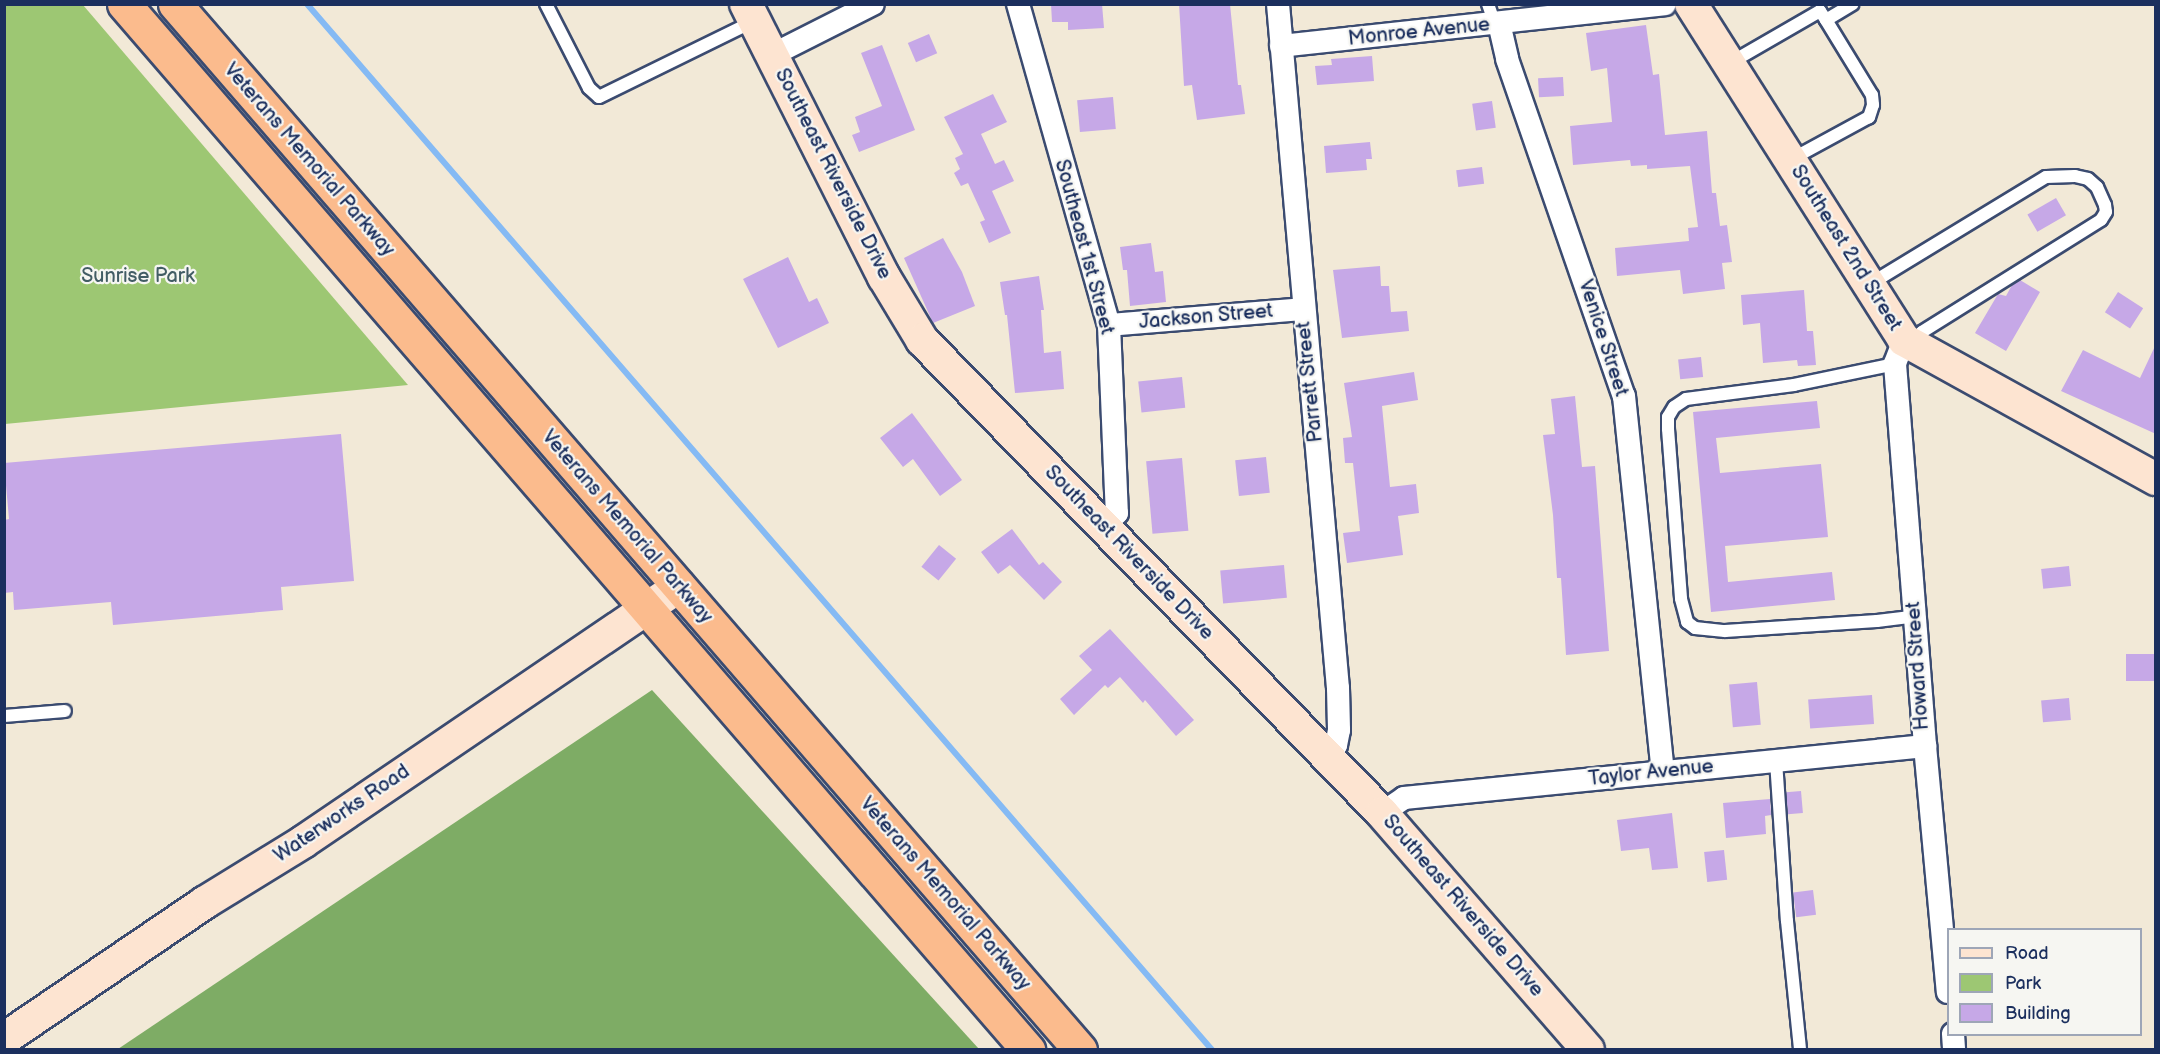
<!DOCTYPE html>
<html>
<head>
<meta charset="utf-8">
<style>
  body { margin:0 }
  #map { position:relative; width:2160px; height:1054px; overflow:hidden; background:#f2e9d7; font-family:"Balsamiq Sans",sans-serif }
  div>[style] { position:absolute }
  .green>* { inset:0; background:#9dc773 }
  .forest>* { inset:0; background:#7eac65 }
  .stream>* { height:6px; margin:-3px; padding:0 3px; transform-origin:3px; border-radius:3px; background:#85baf4 }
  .building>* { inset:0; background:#c6a8e7; transform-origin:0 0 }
  .roads { filter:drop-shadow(2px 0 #3b4b70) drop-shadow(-2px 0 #3b4b70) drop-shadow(0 2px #3b4b70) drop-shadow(0 -2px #3b4b70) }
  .lane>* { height:12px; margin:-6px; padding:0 6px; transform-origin:6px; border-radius:6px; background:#fff }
  .street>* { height:22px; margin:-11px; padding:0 11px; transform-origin:11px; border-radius:11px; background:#fff }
  .secondary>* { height:32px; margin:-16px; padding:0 16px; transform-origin:16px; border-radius:16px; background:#fde4d1 }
  .highway>* { height:33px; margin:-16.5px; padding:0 16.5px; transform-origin:16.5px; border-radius:16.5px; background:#fbbb8d }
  span { translate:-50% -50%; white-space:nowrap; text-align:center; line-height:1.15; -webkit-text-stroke:4.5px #f6f6f2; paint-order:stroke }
  .street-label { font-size:20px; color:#1b2f5e }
  .park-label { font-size:20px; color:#425d64 }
  .frame { position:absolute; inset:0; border:6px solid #1b2f5e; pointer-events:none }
  .legend { position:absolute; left:1947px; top:928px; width:195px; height:108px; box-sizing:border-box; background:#f6f6f2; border:2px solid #9ea6b7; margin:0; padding:8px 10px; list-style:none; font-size:18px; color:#1b2f5e }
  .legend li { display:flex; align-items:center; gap:12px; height:30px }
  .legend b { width:30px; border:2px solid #9ea6b7 }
</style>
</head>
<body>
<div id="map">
  <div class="green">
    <i style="clip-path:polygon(5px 4px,83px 5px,408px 385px,5px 424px)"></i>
  </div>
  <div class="forest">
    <i style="clip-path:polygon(652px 690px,979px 1049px,118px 1049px)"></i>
  </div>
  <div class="stream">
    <i style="left:307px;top:4px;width:1383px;rotate:49.13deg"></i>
  </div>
  <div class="building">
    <i style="clip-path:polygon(1051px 4px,1102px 4px,1104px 28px,1068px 30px,1068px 22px,1052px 22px)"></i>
    <i style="clip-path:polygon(1179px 4px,1230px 4px,1238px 85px,1241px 85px,1245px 114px,1197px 120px,1192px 85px,1184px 86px)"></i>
    <i style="clip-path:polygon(1646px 25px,1653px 75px,1659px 74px,1665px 135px,1707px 131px,1712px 193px,1716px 193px,1720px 226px,1727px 225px,1732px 262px,1722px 263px,1725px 289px,1683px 294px,1680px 270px,1617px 276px,1615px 248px,1689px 241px,1688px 228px,1698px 227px,1690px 166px,1647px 169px,1647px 165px,1631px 166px,1630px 160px,1573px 165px,1570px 126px,1612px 122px,1607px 68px,1591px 71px,1586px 33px)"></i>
    <i style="left:929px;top:34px;width:21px;height:23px;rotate:67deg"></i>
    <i style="clip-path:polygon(882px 45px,915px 130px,859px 152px,852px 135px,860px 132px,855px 117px,882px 106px,861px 53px)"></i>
    <i style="clip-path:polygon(1372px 56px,1374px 81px,1317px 85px,1315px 66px,1332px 65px,1331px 59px)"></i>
    <i style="left:1563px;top:77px;width:19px;height:25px;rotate:87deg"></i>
    <i style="clip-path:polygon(993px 94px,1007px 122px,981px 134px,995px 164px,1004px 160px,1014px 181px,992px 191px,1011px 233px,989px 243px,980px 222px,985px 220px,968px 183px,961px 186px,954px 173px,960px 169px,955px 158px,963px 154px,944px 117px)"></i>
    <i style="left:1113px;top:97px;width:32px;height:36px;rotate:85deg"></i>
    <i style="left:1492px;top:101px;width:27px;height:20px;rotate:82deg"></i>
    <i style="clip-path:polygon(1370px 142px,1372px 159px,1366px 159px,1367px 170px,1326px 173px,1324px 146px)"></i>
    <i style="left:1482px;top:167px;width:17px;height:26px;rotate:83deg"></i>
    <i style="left:2056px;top:198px;width:20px;height:33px;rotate:60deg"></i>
    <i style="clip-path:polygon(943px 238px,962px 272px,975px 306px,933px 323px,904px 258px)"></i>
    <i style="clip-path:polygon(1151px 243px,1155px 272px,1163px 271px,1166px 302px,1130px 306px,1127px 270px,1123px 270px,1120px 247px)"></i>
    <i style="clip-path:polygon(788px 257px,809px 302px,817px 298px,829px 323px,778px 348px,743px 279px)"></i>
    <i style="clip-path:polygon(1380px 266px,1381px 286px,1389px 286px,1391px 312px,1407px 311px,1409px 331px,1342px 338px,1333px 270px)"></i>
    <i style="clip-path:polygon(1039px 276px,1044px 310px,1041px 310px,1044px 353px,1061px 351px,1064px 389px,1015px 393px,1007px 315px,1005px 315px,1000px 282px)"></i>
    <i style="clip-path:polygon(2020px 280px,2040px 292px,2006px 351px,1975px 333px,1998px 294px,2006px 296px,2012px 285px)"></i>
    <i style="clip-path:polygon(1804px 290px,1807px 331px,1813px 331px,1816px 365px,1798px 366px,1797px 360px,1763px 363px,1760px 323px,1743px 325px,1741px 295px)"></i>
    <i style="left:2118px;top:292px;width:30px;height:24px;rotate:33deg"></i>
    <i style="clip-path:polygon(2156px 344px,2156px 434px,2061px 391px,2083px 350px,2140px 378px)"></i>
    <i style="left:1701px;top:357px;width:20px;height:23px;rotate:84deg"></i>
    <i style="clip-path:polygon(1414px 372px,1418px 400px,1382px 406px,1390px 487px,1416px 484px,1419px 513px,1398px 516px,1403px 555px,1347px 563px,1343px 533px,1360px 531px,1353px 463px,1345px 463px,1343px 438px,1352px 437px,1344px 383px)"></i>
    <i style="left:1182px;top:377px;width:31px;height:44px;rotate:84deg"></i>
    <i style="clip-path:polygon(1575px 396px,1582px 467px,1595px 466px,1609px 651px,1566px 655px,1561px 578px,1557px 578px,1553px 515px,1543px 435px,1555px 434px,1551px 399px)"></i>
    <i style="clip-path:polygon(1817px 401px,1820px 428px,1716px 438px,1720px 473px,1821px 464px,1828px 537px,1725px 546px,1728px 582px,1832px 572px,1835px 600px,1711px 612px,1693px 412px)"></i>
    <i style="clip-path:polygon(912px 413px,962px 480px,940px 496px,913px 459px,903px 467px,880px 438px)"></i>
    <i style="clip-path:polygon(341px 434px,354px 581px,281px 587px,283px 610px,113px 625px,111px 602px,14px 610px,13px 592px,4px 593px,4px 520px,9px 519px,4px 463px)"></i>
    <i style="left:1266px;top:457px;width:36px;height:31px;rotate:84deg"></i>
    <i style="left:1182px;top:458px;width:73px;height:36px;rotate:85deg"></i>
    <i style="clip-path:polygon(1012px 529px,1039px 565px,1043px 562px,1062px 582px,1044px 600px,1010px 565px,998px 574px,981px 552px)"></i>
    <i style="left:939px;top:545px;width:22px;height:28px;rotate:39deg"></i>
    <i style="left:1284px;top:565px;width:33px;height:64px;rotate:85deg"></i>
    <i style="left:2069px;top:566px;width:20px;height:28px;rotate:84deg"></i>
    <i style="clip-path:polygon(1110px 629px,1194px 720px,1176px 736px,1145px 700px,1143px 703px,1120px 677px,1108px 688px,1105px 685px,1074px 715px,1060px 699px,1092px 670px,1079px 656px)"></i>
    <i style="left:2156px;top:654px;width:27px;height:30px;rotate:90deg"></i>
    <i style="left:1757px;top:682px;width:43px;height:28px;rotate:85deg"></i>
    <i style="left:1872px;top:695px;width:29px;height:64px;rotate:86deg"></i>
    <i style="left:2069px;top:698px;width:22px;height:28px;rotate:85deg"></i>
    <i style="left:1801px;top:791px;width:22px;height:15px;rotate:85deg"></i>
    <i style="clip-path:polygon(1770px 799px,1771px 815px,1765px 816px,1766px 834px,1726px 838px,1723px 803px)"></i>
    <i style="clip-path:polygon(1672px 813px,1678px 868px,1652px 870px,1649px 848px,1621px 851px,1617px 820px)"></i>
    <i style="left:1724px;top:850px;width:30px;height:20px;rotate:84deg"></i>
    <i style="left:1813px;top:890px;width:25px;height:20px;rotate:83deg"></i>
  </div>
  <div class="roads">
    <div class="lane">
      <i style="left:546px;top:4px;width:94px;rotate:62.9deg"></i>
      <i style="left:589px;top:88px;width:13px;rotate:42deg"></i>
      <i style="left:599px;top:97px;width:173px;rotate:-26.1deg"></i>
      <i style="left:1488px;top:4px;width:21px;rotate:71deg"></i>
      <i style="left:1826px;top:20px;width:31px;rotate:-31deg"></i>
      <i style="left:1730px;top:63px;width:104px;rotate:-30deg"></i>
      <i style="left:1820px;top:11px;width:11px;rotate:56deg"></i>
      <i style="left:1826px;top:20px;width:88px;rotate:58.5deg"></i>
      <i style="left:1872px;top:95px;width:10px;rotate:84deg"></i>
      <i style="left:1873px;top:105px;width:13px;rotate:108deg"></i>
      <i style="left:1869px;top:117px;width:90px;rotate:151.4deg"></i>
      <i style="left:1870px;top:284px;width:206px;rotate:-31.3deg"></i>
      <i style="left:2046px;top:177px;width:29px;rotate:-2deg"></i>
      <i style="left:2075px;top:176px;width:13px;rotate:13deg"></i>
      <i style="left:2088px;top:179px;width:12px;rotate:42deg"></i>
      <i style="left:2097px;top:187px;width:20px;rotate:66deg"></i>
      <i style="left:2105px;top:205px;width:7px;rotate:82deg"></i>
      <i style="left:2106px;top:212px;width:9px;rotate:122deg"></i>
      <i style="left:2101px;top:220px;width:211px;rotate:148deg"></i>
      <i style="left:1922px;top:332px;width:16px;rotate:130deg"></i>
      <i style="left:1895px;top:364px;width:103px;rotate:168.3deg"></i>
      <i style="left:1794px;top:385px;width:109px;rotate:172.6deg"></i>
      <i style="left:1686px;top:399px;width:14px;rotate:146deg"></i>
      <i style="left:1674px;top:407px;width:12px;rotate:121deg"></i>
      <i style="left:1668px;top:417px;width:12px;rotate:90deg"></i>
      <i style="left:1668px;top:429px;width:170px;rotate:85.6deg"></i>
      <i style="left:1681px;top:599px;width:24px;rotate:75deg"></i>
      <i style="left:1687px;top:622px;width:10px;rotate:37deg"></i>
      <i style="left:1695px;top:628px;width:30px;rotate:6deg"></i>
      <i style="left:1725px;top:631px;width:152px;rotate:-3.8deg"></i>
      <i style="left:1877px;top:621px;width:38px;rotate:-7deg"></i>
      <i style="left:4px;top:716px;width:61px;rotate:-4.7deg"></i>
      <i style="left:1776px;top:761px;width:160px;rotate:86.1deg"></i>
      <i style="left:1787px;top:921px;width:130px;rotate:84.2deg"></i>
    </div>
    <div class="street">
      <i style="left:1018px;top:4px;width:334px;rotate:74.2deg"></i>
      <i style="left:1109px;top:325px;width:188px;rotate:87.6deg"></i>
      <i style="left:1117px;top:513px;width:19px;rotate:137deg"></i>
      <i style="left:1278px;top:4px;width:687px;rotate:84.99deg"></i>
      <i style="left:1338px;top:688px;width:42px;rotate:88.6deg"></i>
      <i style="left:1339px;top:730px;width:15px;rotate:101deg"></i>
      <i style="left:1336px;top:745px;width:13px;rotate:132deg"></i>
      <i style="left:1499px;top:23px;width:37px;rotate:77deg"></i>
      <i style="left:1507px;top:59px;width:357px;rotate:70.9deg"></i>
      <i style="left:1624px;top:396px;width:377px;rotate:84.1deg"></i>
      <i style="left:1281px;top:46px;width:386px;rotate:-6.2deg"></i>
      <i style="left:772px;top:55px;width:113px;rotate:-26.8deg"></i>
      <i style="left:1109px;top:325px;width:195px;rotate:-4.7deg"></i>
      <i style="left:1904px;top:340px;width:26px;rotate:111deg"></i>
      <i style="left:1895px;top:364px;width:383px;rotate:85.5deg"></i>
      <i style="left:1925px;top:746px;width:247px;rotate:84.7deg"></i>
      <i style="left:1382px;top:813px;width:27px;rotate:-34deg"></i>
      <i style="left:1404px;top:798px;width:524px;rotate:-5.7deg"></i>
      <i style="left:1953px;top:1034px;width:16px;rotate:86deg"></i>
    </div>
    <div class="secondary">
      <i style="left:746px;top:4px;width:306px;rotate:63.2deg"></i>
      <i style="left:884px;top:277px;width:74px;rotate:58.9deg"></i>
      <i style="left:922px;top:340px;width:660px;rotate:45.8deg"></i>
      <i style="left:1382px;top:813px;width:314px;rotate:49deg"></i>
      <i style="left:1691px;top:4px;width:398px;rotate:57.6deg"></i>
      <i style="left:1904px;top:340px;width:288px;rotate:28.9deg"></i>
      <i style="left:4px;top:1039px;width:242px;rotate:-34.2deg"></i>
      <i style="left:204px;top:903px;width:116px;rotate:-31.6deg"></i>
      <i style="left:303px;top:842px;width:455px;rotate:-34.2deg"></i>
    </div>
    <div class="highway">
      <i style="left:124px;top:4px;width:1383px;rotate:49.16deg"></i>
      <i style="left:175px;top:4px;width:1383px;rotate:49.13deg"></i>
    </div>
  </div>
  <div class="street-label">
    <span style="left:1419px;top:32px;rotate:-6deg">Monroe Avenue</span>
    <span style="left:309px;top:160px;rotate:49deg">Veterans Memorial Parkway</span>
    <span style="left:833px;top:174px;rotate:63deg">Southeast Riverside Drive</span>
    <span style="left:1084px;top:247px;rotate:75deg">Southeast 1st Street</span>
    <span style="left:1846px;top:248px;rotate:58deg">Southeast 2nd Street</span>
    <span style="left:1206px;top:317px;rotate:-5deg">Jackson Street</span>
    <span style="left:1603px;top:338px;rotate:72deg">Venice Street</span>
    <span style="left:1310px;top:382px;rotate:-96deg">Parrett Street</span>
    <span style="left:627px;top:527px;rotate:49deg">Veterans Memorial Parkway</span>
    <span style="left:1129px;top:553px;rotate:46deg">Southeast Riverside Drive</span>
    <span style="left:1918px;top:666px;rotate:-94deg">Howard Street</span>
    <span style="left:1651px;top:773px;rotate:-6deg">Taylor Avenue</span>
    <span style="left:342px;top:814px;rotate:-34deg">Waterworks Road</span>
    <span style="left:945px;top:894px;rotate:49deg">Veterans Memorial Parkway</span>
    <span style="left:1463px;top:906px;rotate:49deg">Southeast Riverside Drive</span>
  </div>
  <div class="park-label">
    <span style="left:138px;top:276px">Sunrise Park</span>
  </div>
  <div class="frame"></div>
  <ul class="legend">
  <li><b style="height:8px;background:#fde4d1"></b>Road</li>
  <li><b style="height:16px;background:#9dc773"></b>Park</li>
  <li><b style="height:16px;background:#c6a8e7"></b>Building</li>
  </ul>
</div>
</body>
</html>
